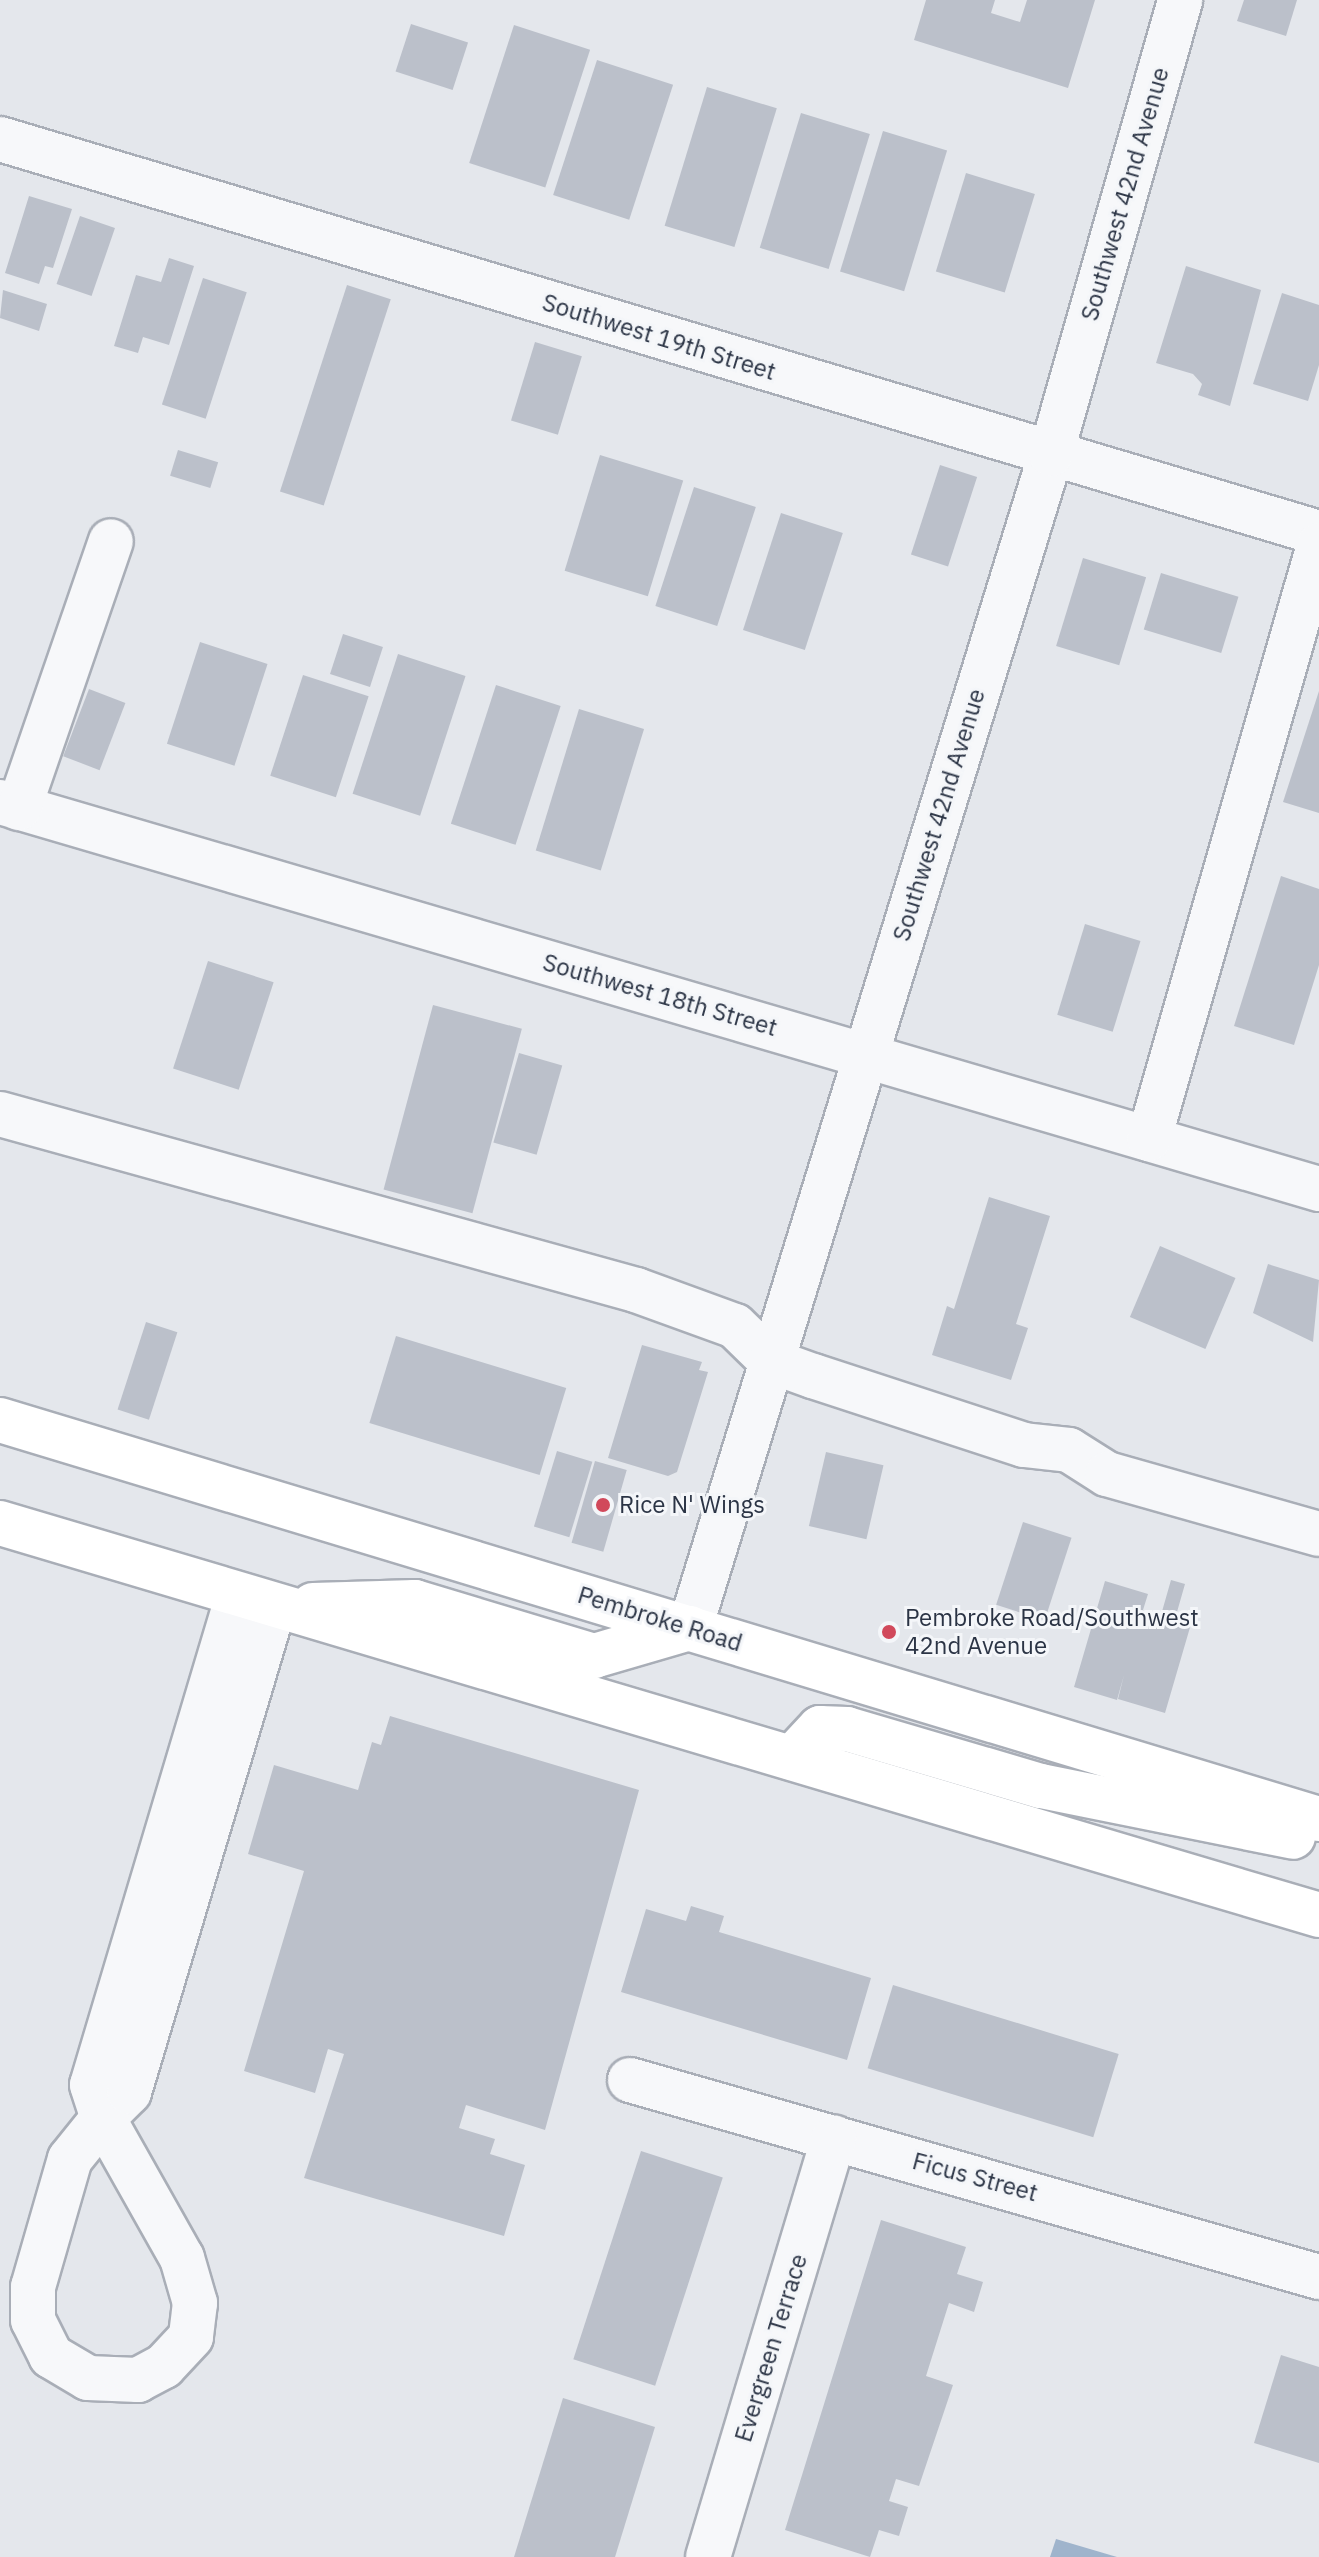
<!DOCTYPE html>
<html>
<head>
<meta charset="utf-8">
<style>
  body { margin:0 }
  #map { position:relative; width:1319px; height:2557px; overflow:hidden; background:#e4e7ec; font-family:"IBM Plex Sans",sans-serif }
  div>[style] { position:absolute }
  .water>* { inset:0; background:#9fb4cc }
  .building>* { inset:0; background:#bbc0ca; transform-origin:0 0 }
  .roads { filter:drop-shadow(2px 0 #a9aeb7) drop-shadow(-2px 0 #a9aeb7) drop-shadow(0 2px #a9aeb7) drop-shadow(0 -2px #a9aeb7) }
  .minor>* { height:44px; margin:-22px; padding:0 22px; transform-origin:22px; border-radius:22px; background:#f7f8fa }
  .major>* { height:44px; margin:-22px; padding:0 22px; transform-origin:22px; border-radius:22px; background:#fff }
  .dots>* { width:22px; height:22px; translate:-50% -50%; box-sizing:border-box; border:4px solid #f4f6f9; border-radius:50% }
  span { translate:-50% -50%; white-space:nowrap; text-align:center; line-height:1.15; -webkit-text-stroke:6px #f4f6f9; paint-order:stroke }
  .street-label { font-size:24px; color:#2b3445 }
  .poi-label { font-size:24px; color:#2b3445 }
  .left { translate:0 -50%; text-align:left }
</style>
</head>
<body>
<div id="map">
  <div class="water">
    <i style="clip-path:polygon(1056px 2539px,1117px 2557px,1050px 2557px)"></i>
  </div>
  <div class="building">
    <i style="clip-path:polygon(926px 0,995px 0,991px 13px,1020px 22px,1027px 0,1095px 0,1068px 88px,914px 40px)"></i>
    <i style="clip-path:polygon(1244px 0,1297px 0,1286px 36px,1237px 21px)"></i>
    <i style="left:411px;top:24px;width:60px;height:50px;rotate:18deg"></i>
    <i style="left:514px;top:25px;width:80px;height:145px;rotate:18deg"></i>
    <i style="left:597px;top:60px;width:80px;height:142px;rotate:18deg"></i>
    <i style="left:707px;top:87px;width:73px;height:145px;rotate:17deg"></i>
    <i style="left:801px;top:113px;width:72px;height:141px;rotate:17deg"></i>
    <i style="left:883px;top:131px;width:67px;height:147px;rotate:17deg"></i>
    <i style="left:966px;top:173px;width:72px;height:103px;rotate:17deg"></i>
    <i style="clip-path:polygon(29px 196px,72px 209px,53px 268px,45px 266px,39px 284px,5px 273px)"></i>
    <i style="left:80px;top:216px;width:37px;height:72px;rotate:19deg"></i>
    <i style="clip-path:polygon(169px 258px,194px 266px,169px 345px,143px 337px,138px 353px,114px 346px,136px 275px,161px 282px)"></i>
    <i style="clip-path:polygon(1186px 266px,1261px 290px,1230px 406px,1198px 395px,1202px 384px,1193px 374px,1156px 363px)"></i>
    <i style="left:203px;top:278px;width:46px;height:133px;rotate:18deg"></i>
    <i style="left:347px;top:285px;width:46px;height:217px;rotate:18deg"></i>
    <i style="clip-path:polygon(3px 290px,47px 304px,39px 331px,0 318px)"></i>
    <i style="clip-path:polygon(1282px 293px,1319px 305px,1319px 365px,1308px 401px,1253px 384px)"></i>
    <i style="left:535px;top:342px;width:49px;height:82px;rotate:17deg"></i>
    <i style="left:178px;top:450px;width:42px;height:27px;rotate:17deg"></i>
    <i style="left:600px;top:455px;width:87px;height:121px;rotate:17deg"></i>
    <i style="left:940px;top:465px;width:39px;height:94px;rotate:18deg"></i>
    <i style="left:694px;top:487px;width:65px;height:125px;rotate:18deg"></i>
    <i style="left:781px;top:513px;width:65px;height:123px;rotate:18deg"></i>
    <i style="left:1083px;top:558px;width:66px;height:92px;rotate:17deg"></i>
    <i style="left:1161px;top:573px;width:81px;height:59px;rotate:17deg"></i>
    <i style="left:343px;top:634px;width:42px;height:42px;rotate:18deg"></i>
    <i style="left:200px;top:642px;width:71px;height:107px;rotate:18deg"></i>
    <i style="left:398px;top:654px;width:71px;height:147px;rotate:18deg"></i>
    <i style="left:303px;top:675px;width:69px;height:106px;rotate:18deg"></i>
    <i style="left:496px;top:685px;width:68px;height:146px;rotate:18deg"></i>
    <i style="left:89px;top:689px;width:39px;height:72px;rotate:21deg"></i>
    <i style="clip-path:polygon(1319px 691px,1319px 813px,1283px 802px)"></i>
    <i style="left:579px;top:709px;width:68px;height:148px;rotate:17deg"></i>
    <i style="clip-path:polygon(1281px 876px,1319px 889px,1319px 965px,1294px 1045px,1234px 1026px)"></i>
    <i style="left:1085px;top:924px;width:58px;height:95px;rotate:17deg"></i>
    <i style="left:208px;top:961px;width:69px;height:113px;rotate:18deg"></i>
    <i style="left:433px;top:1005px;width:92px;height:191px;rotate:15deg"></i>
    <i style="left:519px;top:1053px;width:45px;height:93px;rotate:16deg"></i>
    <i style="clip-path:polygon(989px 1197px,1050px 1216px,1016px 1324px,1028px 1328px,1011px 1380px,932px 1355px,947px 1306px,954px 1309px)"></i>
    <i style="left:1160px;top:1246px;width:82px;height:77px;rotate:23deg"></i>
    <i style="clip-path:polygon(1268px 1264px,1319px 1280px,1313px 1342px,1253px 1313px)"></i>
    <i style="left:146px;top:1322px;width:33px;height:92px;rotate:18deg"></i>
    <i style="left:396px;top:1336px;width:178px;height:91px;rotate:17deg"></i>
    <i style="clip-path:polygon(642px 1345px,702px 1362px,699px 1370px,708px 1372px,677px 1472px,668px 1476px,608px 1458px)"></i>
    <i style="left:557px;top:1451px;width:37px;height:79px;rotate:17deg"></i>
    <i style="left:826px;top:1452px;width:59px;height:76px;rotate:13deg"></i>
    <i style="left:595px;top:1461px;width:33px;height:85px;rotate:16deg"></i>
    <i style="left:1023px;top:1522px;width:51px;height:87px;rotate:18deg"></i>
    <i style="clip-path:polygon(1171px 1580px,1185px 1584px,1175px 1619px,1191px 1624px,1165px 1713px,1118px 1699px,1124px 1675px,1117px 1700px,1074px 1687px,1105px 1581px,1148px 1594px,1143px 1610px,1161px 1615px)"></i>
    <i style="clip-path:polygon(390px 1716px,639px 1790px,545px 2130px,466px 2105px,459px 2128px,495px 2139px,490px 2154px,525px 2165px,504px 2236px,304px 2178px,344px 2054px,328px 2049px,315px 2093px,244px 2071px,304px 1871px,248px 1854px,274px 1765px,358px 1790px,372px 1742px,381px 1745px)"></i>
    <i style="clip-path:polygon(691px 1906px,724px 1916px,719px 1932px,871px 1978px,847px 2060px,621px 1992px,646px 1909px,686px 1921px)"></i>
    <i style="left:893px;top:1985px;width:236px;height:87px;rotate:17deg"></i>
    <i style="left:641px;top:2151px;width:86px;height:219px;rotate:18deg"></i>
    <i style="clip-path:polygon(881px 2220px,966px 2247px,957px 2274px,983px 2282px,974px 2312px,949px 2303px,926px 2376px,953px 2385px,919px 2486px,896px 2479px,889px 2501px,908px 2507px,899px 2536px,879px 2530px,870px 2557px,785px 2530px)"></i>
    <i style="clip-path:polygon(1281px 2355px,1319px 2367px,1319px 2463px,1254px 2443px)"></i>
    <i style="clip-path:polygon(563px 2398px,655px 2427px,615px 2557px,514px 2557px)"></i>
  </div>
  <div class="roads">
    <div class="minor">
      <i style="left:0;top:139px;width:1377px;rotate:16.63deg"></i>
      <i style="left:0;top:802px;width:1375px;rotate:16.35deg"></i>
      <i style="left:19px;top:808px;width:282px;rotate:-71deg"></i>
      <i style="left:0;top:1114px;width:660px;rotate:15.47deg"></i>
      <i style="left:636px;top:1290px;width:105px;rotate:20deg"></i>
      <i style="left:735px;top:1326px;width:50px;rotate:44.2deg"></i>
      <i style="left:771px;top:1361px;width:45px;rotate:19.7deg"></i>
      <i style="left:813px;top:1376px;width:222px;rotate:18.1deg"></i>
      <i style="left:1024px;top:1445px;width:45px;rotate:6.3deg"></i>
      <i style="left:1069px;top:1450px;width:45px;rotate:32.3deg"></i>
      <i style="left:1107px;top:1474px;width:220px;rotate:15.8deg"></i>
      <i style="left:1149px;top:1139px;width:618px;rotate:-74.03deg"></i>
      <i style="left:238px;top:1595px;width:511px;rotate:106.59deg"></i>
      <i style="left:92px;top:2085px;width:35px;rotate:72deg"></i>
      <i style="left:103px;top:2118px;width:161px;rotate:60.6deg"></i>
      <i style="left:182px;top:2258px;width:47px;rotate:73.9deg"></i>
      <i style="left:195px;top:2303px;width:34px;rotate:97deg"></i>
      <i style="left:191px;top:2337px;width:40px;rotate:133deg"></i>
      <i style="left:164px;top:2366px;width:30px;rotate:152deg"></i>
      <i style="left:138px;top:2380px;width:50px;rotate:-177.7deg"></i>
      <i style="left:88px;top:2378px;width:43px;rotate:-149.3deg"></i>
      <i style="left:51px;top:2356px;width:40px;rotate:-116.6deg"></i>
      <i style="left:33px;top:2320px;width:33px;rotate:-90deg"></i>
      <i style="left:33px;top:2287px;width:133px;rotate:-73.9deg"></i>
      <i style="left:70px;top:2159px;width:53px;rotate:-51.2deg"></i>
      <i style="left:103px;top:2118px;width:37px;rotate:-45deg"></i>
      <i style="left:129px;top:2092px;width:507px;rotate:-73.39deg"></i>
      <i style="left:690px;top:1628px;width:1228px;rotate:-72.91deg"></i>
      <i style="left:1051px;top:454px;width:472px;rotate:-74.1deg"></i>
      <i style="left:630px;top:2080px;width:717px;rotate:15.96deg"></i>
      <i style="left:708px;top:2557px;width:438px;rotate:-73.3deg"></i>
    </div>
    <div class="major">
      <i style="left:0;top:1420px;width:1378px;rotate:16.83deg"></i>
      <i style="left:0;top:1523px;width:1376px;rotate:16.55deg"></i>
      <i style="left:313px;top:1605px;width:102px;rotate:-1.7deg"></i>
      <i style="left:415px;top:1602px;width:187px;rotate:16.8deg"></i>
      <i style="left:594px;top:1656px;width:100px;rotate:-16.3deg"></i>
      <i style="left:792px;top:1758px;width:41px;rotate:-47deg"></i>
      <i style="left:820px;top:1728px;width:27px;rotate:2deg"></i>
      <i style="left:847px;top:1729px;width:202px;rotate:16.4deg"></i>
      <i style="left:1041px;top:1786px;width:257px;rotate:11.4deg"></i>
    </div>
  </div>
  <div class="dots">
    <i style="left:603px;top:1505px;background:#d1495b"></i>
    <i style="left:889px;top:1632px;background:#d1495b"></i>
  </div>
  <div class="street-label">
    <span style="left:1125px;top:194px;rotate:-74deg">Southwest 42nd Avenue</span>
    <span style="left:659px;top:337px;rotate:17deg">Southwest 19th Street</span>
    <span style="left:939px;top:815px;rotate:-73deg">Southwest 42nd Avenue</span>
    <span style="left:660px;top:995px;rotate:16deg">Southwest 18th Street</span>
    <span style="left:660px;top:1619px;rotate:17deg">Pembroke Road</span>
    <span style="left:975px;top:2177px;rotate:15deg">Ficus Street</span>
    <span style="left:771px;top:2348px;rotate:-73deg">Evergreen Terrace</span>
  </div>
  <div class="poi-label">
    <span class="left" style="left:619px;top:1505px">Rice N' Wings</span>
    <span class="left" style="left:905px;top:1632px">Pembroke Road/Southwest<br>42nd Avenue</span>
  </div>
</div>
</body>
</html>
